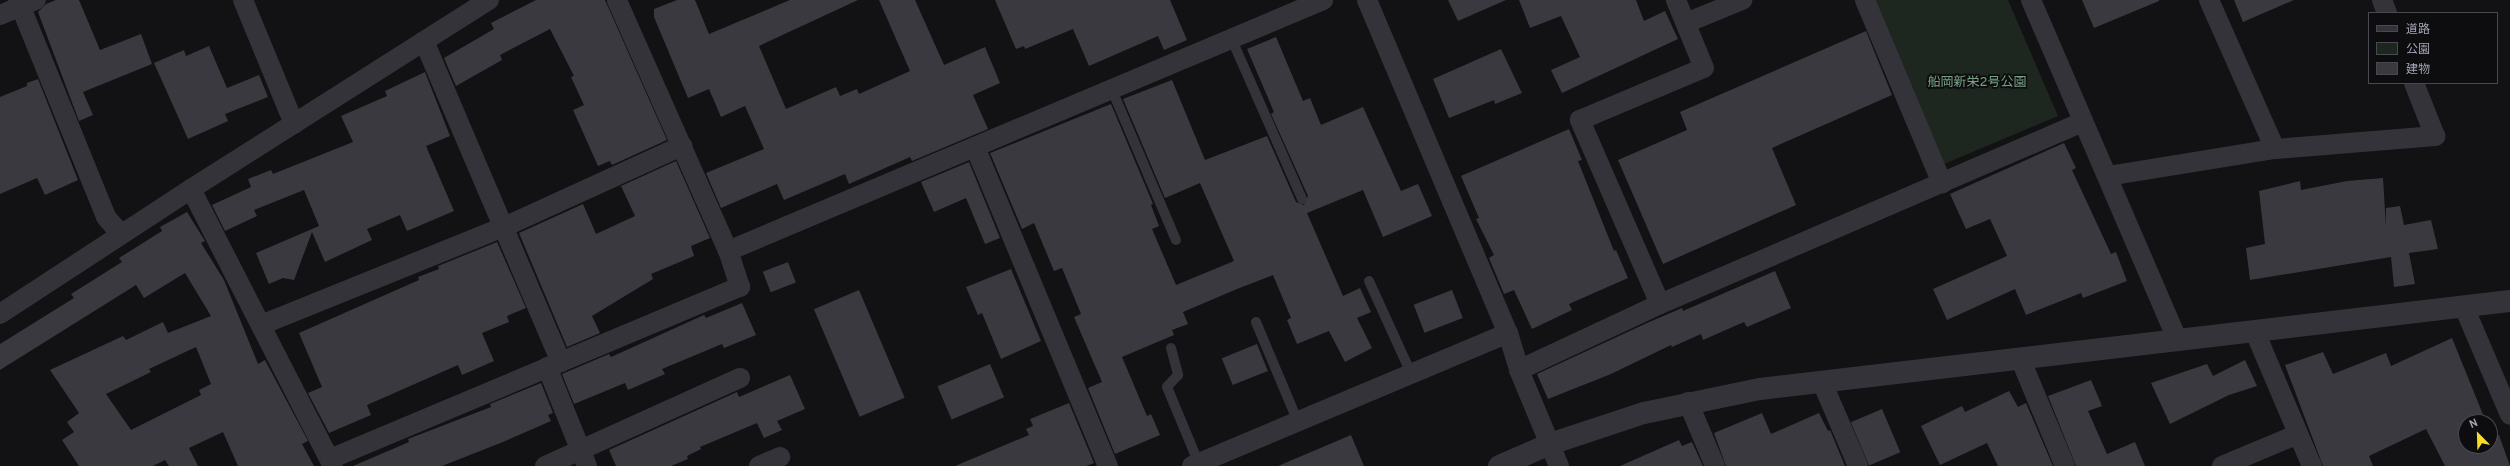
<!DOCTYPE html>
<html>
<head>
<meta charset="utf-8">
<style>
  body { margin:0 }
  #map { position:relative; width:2510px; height:466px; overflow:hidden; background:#121214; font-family:Overpass,"Noto Sans JP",sans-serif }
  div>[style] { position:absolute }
  .green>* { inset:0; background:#1e2620 }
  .building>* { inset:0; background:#39393f; transform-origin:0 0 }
  .service>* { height:10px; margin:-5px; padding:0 5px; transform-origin:5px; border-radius:5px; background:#333339 }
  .minor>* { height:20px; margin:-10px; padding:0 10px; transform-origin:10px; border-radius:10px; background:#333339 }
  .tertiary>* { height:22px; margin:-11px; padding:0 11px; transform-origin:11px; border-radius:11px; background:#333339 }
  span { translate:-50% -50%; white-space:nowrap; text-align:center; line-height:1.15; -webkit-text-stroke:3.5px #0d0d0f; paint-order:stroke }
  .park-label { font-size:13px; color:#78a183 }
  .legend { position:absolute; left:2368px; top:12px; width:130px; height:72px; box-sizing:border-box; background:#0d0d0f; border:1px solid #494a51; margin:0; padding:5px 7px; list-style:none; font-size:12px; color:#a2a5b5 }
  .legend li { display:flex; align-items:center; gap:8px; height:20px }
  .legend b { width:20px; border:1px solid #494a51 }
  .north { position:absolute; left:2458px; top:414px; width:40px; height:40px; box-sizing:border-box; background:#0d0d0f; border:1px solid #494a51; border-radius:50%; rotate:337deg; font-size:11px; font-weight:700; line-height:16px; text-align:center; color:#a2a5b5 }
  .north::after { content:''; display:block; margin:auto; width:14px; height:18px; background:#fbdc22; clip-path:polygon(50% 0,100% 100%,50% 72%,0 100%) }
</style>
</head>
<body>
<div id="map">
  <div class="green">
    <i style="clip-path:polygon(1874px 0,2008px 0,2058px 116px,1944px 164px)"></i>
  </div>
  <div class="building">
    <i style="clip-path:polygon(56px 0,79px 0,100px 50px,141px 34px,152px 64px,83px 92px,93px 115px,79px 121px,38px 12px,46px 4px)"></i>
    <i style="clip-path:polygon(536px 0,605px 0,667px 140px,612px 165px,610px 161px,598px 166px,573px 110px,584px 105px,571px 77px,574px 76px,550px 29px,500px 55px,502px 60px,456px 86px,444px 58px,494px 29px,491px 23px)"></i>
    <i style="clip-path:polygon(677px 0,695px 0,709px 34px,790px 0,858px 0,759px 46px,786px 109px,836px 87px,840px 96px,857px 89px,859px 94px,910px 71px,879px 0,915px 0,944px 65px,985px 47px,1000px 83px,973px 95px,988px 129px,912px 161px,910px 157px,849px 184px,845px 174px,784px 200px,777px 184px,721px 208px,706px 173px,764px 149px,745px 106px,721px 117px,709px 89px,688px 98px,654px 17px,654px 9px)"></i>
    <i style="clip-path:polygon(995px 0,1170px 0,1187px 40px,1164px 50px,1158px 36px,1089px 66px,1073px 29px,1025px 49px,1024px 46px,1016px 49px)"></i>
    <i style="clip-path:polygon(1448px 0,1506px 0,1458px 21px)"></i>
    <i style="clip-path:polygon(1519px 0,1636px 0,1644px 21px,1665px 11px,1678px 39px,1562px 93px,1551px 70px,1580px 57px,1561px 16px,1530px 28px)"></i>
    <i style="clip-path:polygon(2082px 0,2159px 0,2159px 1px,2094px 28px)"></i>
    <i style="clip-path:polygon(2234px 0,2294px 0,2243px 22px)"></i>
    <i style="clip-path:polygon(1866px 31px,1892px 95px,1772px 148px,1796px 205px,1663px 264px,1618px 160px,1687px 130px,1680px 112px)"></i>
    <i style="clip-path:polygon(1276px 37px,1303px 101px,1310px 98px,1321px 125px,1363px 107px,1401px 191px,1418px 184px,1432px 216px,1383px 237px,1363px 190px,1307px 213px,1343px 296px,1360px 288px,1371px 312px,1357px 318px,1372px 348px,1345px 362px,1329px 331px,1297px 344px,1287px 320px,1291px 318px,1273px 275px,1237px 289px,1183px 312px,1188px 324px,1172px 330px,1174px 335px,1122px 357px,1147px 416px,1151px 414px,1160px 435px,1115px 454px,1088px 388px,1102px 382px,1074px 317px,1081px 314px,1062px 268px,1054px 271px,1034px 223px,1022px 229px,990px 153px,1111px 104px,1153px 204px,1151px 205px,1159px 226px,1152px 229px,1176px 285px,1234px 261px,1200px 183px,1165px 198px,1123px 99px,1172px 80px,1205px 160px,1267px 136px,1296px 202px,1304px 205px,1308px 196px,1271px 114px,1274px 112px,1247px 49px)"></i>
    <i style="clip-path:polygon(209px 46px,227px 88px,259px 75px,268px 97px,225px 114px,228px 121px,188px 139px,154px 63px,184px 50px,186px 56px)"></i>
    <i style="clip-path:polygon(1501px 49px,1522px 93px,1495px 104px,1494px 100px,1449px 118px,1433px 79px)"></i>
    <i style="clip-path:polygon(425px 72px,450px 136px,426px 146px,454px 211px,407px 231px,400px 215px,367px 229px,372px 240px,325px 262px,312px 232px,294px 280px,283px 278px,269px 284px,256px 253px,319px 226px,304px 190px,254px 210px,257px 216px,225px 231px,212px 205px,251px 187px,248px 179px,271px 170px,273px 174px,353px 142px,341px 116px,387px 96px,385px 91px)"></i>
    <i style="clip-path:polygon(38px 79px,78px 180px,45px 195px,37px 178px,0 194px,0 97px,27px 86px,27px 83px)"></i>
    <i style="clip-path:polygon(1569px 129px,1582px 160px,1578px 161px,1614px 251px,1616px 250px,1628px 278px,1569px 304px,1572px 310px,1532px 329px,1514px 290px,1504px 294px,1489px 258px,1494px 255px,1476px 219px,1479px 218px,1461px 176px)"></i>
    <i style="clip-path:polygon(2064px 143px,2076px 168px,2072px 170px,2111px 254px,2116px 252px,2127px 281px,2083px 298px,2081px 293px,2026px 315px,2015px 289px,1947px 320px,1933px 289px,2007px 256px,1990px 219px,1966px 229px,1950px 194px)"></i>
    <i style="clip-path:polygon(676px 161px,710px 238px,691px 246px,694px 256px,651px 274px,653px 279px,592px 316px,600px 333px,567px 347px,519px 233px,583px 204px,596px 234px,635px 216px,621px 186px)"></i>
    <i style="clip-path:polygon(969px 162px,1000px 238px,985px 244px,966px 198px,934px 212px,921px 182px)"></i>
    <i style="clip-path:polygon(2383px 178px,2386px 227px,2386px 208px,2400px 206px,2404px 225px,2431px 220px,2438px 249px,2409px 253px,2415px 284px,2394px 287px,2391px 257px,2250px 280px,2246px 248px,2265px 244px,2259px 191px,2300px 181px,2301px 190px,2347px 181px)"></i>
    <i style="clip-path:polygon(evenodd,187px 212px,205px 241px,201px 243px,224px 280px,258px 364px,265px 360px,308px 441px,302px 444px,314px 466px,238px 466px,223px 432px,189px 448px,198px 466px,169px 466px,165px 460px,153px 466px,79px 466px,62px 440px,74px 432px,67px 422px,79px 413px,50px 370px,123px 336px,126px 340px,163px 322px,168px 333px,211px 316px,185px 273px,144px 298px,136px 285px,0 370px,0 344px,74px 298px,71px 294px,122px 262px,119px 258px,162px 231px,160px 227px,187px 212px,196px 347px,211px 384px,199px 390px,201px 395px,131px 430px,106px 394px,151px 372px,149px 369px,196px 347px)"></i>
    <i style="clip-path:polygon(497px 242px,526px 308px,507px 316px,509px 322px,482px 333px,494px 361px,462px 375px,458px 365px,417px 383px,367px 405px,371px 415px,329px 433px,308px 393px,322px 387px,299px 333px,419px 280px,418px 277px,439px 269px,438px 266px)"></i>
    <i style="left:788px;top:262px;width:22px;height:27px;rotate:69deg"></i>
    <i style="clip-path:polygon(1011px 269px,1041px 341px,1001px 359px,982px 313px,978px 315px,966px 287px)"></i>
    <i style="clip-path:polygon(1775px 271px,1791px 308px,1747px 327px,1744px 322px,1703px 340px,1701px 334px,1672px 347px,1671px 345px,1611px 374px,1548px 399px,1537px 374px,1647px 323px,1682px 308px,1683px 311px)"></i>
    <i style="left:859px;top:290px;width:117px;height:49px;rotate:67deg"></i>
    <i style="left:1452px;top:290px;width:30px;height:41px;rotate:69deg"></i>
    <i style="clip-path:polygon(742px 303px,756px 335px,724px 348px,722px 344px,662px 369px,665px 374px,628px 390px,625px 383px,574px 404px,562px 374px,609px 354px,611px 357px,704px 315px,706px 318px)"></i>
    <i style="clip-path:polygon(2452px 338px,2486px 422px,2466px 422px,2466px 446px,2490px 446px,2490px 431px,2493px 438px,2499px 435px,2510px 466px,2445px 466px,2426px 429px,2369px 456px,2373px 466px,2323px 466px,2285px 365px,2323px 352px,2333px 374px,2386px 353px,2391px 366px)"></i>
    <i style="left:1257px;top:344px;width:29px;height:38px;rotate:68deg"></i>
    <i style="clip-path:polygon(2245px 360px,2257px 386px,2229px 395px,2170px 424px,2151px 383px,2207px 364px,2213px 376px)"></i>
    <i style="left:990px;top:364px;width:36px;height:57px;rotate:67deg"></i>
    <i style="clip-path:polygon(790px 375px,805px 409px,777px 421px,782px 430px,764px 438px,757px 423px,700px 447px,701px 449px,687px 456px,688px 459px,671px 466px,616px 466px,609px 450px,737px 392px,739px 397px)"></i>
    <i style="clip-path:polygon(2091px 380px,2102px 406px,2088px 411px,2107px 454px,2135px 442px,2145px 466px,2076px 466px,2048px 396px)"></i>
    <i style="clip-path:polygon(541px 383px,553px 413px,548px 415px,551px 421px,503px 442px,442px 466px,353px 466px,409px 442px,408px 439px,491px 407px,490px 404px)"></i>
    <i style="clip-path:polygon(2009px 391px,2018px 407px,2026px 403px,2053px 466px,1998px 466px,1987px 443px,1940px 465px,1921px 426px,1962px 406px,1965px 412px)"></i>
    <i style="clip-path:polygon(1069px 403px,1094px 463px,1086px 466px,955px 466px,1029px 435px,1026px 429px,1033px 426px,1030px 419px)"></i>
    <i style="left:1882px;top:409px;width:47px;height:34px;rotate:67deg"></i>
    <i style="clip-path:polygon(1762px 413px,1771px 434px,1819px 413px,1828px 431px,1830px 430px,1845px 466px,1726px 466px,1714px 433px)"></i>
    <i style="clip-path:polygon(1351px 435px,1364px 466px,1278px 466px)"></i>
    <i style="clip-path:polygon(1679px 440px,1682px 446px,1692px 442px,1703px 466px,1620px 466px)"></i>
  </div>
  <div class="service">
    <i style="left:1232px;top:40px;width:174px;rotate:66.2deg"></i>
    <i style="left:1112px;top:90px;width:163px;rotate:66.9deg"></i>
    <i style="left:1369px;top:281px;width:101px;rotate:65.5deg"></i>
    <i style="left:1256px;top:322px;width:108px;rotate:67.2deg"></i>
    <i style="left:1171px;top:348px;width:28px;rotate:75deg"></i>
    <i style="left:1178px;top:375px;width:16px;rotate:133deg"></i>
    <i style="left:1167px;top:387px;width:83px;rotate:67.4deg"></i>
  </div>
  <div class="minor">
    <i style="left:18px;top:0;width:234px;rotate:67.9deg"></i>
    <i style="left:106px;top:217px;width:23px;rotate:49deg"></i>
    <i style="left:243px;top:0;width:134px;rotate:67.6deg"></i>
    <i style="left:1367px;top:0;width:362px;rotate:67.1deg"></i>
    <i style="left:1508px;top:333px;width:39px;rotate:73deg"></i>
    <i style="left:1519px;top:370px;width:104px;rotate:67.4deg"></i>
    <i style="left:1865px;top:0;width:199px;rotate:67.2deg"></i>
    <i style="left:2031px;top:0;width:371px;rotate:66.7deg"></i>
    <i style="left:2209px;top:0;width:163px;rotate:66.1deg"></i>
    <i style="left:2382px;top:0;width:14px;rotate:69deg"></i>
    <i style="left:0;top:15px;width:39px;rotate:-23deg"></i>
    <i style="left:1686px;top:23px;width:61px;rotate:-22.3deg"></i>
    <i style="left:424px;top:41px;width:349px;rotate:66.9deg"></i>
    <i style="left:975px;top:147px;width:346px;rotate:67.4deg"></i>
    <i style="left:2108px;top:176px;width:169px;rotate:-9.2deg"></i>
    <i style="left:2275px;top:149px;width:161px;rotate:-4.6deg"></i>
    <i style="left:2435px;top:136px;width:57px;rotate:-111.6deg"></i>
    <i style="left:191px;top:189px;width:311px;rotate:62.9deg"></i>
    <i style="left:728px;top:251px;width:646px;rotate:-22.87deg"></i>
    <i style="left:1660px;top:304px;width:201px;rotate:-113.5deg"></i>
    <i style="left:1580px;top:120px;width:134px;rotate:-22.8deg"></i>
    <i style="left:1704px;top:68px;width:74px;rotate:-112.4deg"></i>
    <i style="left:2464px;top:307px;width:117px;rotate:66.9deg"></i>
    <i style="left:0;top:314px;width:228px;rotate:-33.2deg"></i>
    <i style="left:191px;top:189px;width:353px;rotate:-32.4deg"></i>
    <i style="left:261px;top:325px;width:262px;rotate:-22deg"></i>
    <i style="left:504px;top:227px;width:196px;rotate:-24.5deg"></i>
    <i style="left:2255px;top:332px;width:146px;rotate:67deg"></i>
    <i style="left:2020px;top:358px;width:117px;rotate:67.4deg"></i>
    <i style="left:547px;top:367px;width:107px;rotate:68deg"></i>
    <i style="left:1519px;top:370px;width:156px;rotate:-25.1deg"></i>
    <i style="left:1660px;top:304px;width:460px;rotate:-23.3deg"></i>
    <i style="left:1822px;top:382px;width:91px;rotate:66.8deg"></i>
    <i style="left:1688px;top:402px;width:69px;rotate:67.1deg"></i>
    <i style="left:330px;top:459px;width:445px;rotate:-22.8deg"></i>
    <i style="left:740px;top:287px;width:38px;rotate:-108deg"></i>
    <i style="left:728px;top:251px;width:274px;rotate:-113.9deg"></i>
    <i style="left:545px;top:466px;width:214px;rotate:-24.3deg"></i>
    <i style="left:759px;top:466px;width:23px;rotate:-23deg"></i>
    <i style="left:1192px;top:466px;width:343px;rotate:-22.8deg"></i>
    <i style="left:2222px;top:466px;width:82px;rotate:-22.8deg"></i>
  </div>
  <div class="tertiary">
    <i style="left:1499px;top:466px;width:56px;rotate:-23.3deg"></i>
    <i style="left:1550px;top:444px;width:99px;rotate:-18.3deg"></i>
    <i style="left:1644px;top:413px;width:118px;rotate:-11.7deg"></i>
    <i style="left:1760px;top:389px;width:755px;rotate:-6.69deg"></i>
  </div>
  <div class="park-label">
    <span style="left:1977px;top:83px">船岡新栄2号公園</span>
  </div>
  <ul class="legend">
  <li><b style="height:5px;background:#333339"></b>道路</li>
  <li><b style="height:11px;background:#1e2620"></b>公園</li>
  <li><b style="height:11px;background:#39393f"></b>建物</li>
  </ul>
  <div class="north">N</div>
</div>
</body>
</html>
